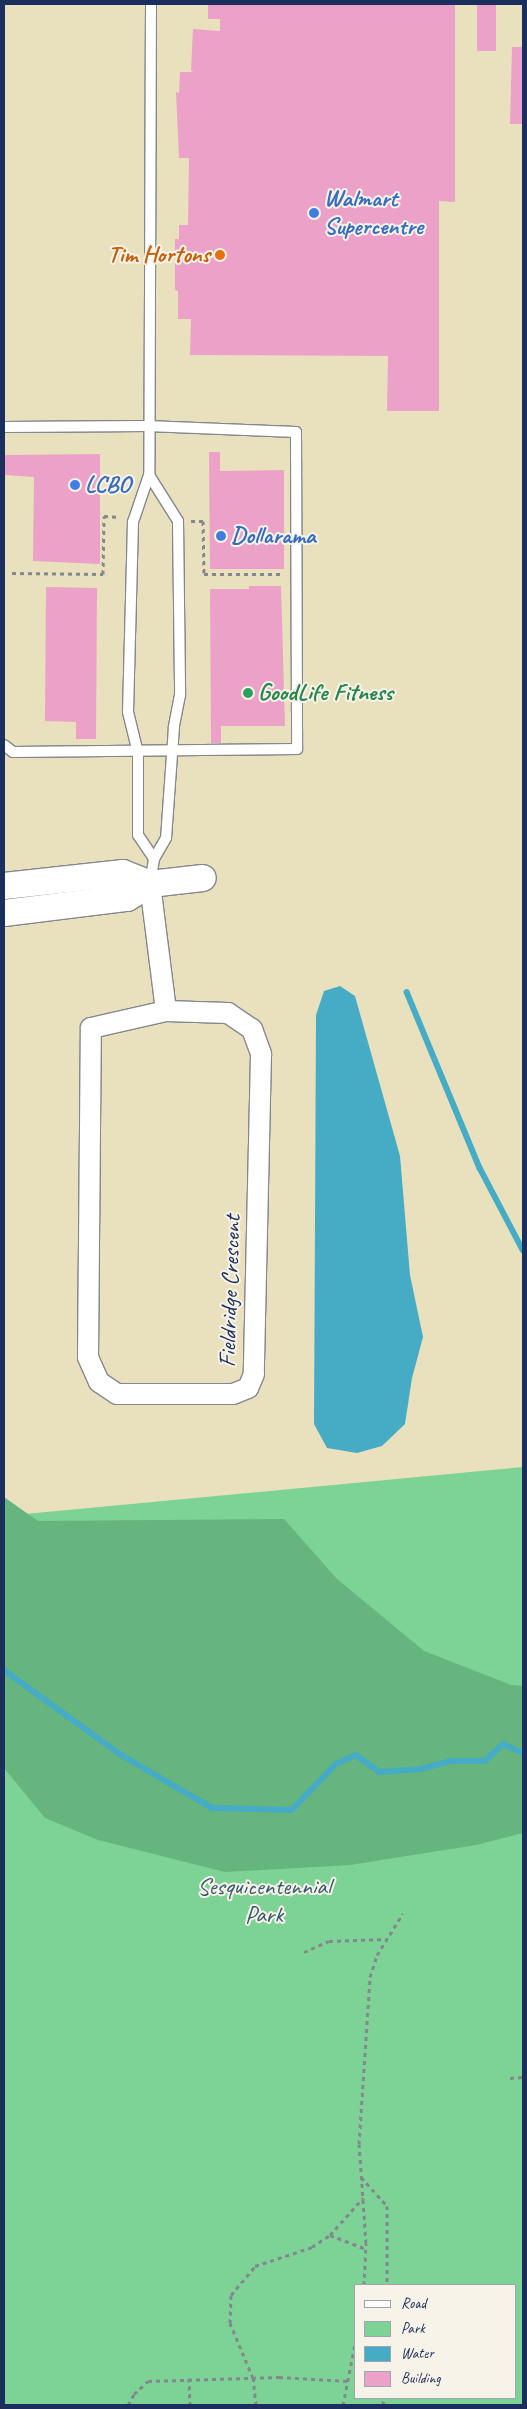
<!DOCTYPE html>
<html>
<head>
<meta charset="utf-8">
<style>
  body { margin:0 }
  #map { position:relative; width:527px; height:2409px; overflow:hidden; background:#e9e1bd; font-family:Caveat,sans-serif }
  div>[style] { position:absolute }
  .green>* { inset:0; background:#7dd295 }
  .forest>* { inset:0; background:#66b47e }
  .water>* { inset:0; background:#46acc5 }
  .stream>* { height:5.5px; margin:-2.75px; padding:0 2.75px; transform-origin:2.75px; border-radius:2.75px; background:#46acc5 }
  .building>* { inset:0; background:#eca1c8; transform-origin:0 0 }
  .path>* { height:3px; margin-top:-1.5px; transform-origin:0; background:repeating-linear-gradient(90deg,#82888e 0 4px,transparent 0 8px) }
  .roads { filter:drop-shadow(1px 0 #82888e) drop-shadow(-1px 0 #82888e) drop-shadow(0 1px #82888e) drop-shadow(0 -1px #82888e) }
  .service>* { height:10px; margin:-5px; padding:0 5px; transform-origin:5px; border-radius:5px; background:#fff }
  .minor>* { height:20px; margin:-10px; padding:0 10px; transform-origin:10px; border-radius:10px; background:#fff }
  .tertiary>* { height:26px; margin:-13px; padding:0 13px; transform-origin:13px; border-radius:13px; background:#fff }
  .dots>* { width:14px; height:14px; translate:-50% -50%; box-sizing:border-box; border:2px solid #f7f3e8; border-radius:50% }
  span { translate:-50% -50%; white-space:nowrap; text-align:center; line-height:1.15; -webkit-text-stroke:4px #f7f3e8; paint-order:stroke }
  .shop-label { font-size:24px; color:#366cbe; font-weight:700 }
  .left { translate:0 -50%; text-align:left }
  .food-label { font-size:24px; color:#c56008; font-weight:700 }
  .right { translate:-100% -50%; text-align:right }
  .leisure-label { font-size:24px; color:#27864d; font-weight:700 }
  .street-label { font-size:24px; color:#1b2f5e }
  .park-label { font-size:24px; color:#34586c }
  .frame { position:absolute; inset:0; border:5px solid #1b2f5e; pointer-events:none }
  .legend { position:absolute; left:354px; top:2284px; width:162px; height:115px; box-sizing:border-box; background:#f7f3e8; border:1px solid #9fa5b1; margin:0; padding:6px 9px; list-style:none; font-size:15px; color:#1b2f5e }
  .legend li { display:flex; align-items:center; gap:10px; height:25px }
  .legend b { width:25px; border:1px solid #9fa5b1 }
</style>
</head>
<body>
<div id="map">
  <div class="green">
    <i style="clip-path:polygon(evenodd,523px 1467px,523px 2405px,4px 2405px,4px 1516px,523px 1467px,356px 2285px,516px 2285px,516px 2398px,356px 2398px,356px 2285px)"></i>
  </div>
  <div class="forest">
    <i style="clip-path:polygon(4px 1497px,38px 1521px,284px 1519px,336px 1578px,424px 1651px,511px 1685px,523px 1686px,523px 1833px,476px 1845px,350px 1865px,225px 1872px,98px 1840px,45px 1818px,4px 1768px)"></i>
  </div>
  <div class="water">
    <i style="clip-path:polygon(340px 986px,355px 996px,400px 1156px,410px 1275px,423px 1337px,412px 1378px,405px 1424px,382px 1446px,357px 1453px,327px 1448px,314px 1424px,316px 1015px,324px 991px)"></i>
  </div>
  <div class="stream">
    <i style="left:407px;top:992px;width:191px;rotate:67.5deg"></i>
    <i style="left:480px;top:1168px;width:93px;rotate:62.3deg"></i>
    <i style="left:4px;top:1670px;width:143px;rotate:35.9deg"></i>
    <i style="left:120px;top:1754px;width:107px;rotate:30.4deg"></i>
    <i style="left:212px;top:1808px;width:80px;rotate:1.4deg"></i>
    <i style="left:292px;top:1810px;width:64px;rotate:-46.3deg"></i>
    <i style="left:336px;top:1764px;width:22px;rotate:-24deg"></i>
    <i style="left:356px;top:1755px;width:29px;rotate:36deg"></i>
    <i style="left:379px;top:1772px;width:42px;rotate:-4.1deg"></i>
    <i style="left:421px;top:1769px;width:30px;rotate:-15deg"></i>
    <i style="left:450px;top:1761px;width:35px"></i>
    <i style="left:485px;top:1761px;width:25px;rotate:-43deg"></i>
    <i style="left:503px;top:1744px;width:22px;rotate:24deg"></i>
  </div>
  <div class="building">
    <i style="clip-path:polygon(208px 4px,455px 4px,455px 202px,439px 201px,439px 411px,387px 411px,388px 356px,190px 355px,191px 319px,178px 319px,178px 291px,175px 290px,175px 239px,179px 239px,179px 225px,188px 225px,189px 158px,179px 158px,176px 92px,179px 93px,180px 72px,193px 72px,191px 70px,193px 29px,220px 31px,220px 19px,208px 19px)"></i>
    <i style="left:477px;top:4px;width:19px;height:47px"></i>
    <i style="clip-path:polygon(512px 47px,523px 47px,523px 124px,510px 124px)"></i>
    <i style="clip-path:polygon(209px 452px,220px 452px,220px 471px,284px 470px,284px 569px,210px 569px)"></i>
    <i style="clip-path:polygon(100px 454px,100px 564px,33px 561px,34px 477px,4px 475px,4px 455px)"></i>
    <i style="clip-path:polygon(249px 586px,281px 586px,285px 726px,221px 726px,221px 743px,211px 743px,210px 589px,249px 589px)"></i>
    <i style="clip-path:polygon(46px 587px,97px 588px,96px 739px,76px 739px,76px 722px,45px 721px)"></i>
  </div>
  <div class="path">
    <i style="left:191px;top:521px;width:12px"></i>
    <i style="left:203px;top:521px;width:53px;rotate:88.9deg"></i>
    <i style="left:204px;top:574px;width:80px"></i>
    <i style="left:12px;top:573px;width:91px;rotate:0.6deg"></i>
    <i style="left:103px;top:574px;width:58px;rotate:-89deg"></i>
    <i style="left:104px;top:516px;width:16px;rotate:4deg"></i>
    <i style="left:304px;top:1952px;width:27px;rotate:-24deg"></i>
    <i style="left:329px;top:1941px;width:56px;rotate:-2deg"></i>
    <i style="left:510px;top:2078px;width:13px;rotate:-4deg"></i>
    <i style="left:361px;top:2177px;width:39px;rotate:48deg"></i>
    <i style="left:387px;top:2206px;width:79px;rotate:90deg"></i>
    <i style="left:330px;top:2235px;width:39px;rotate:21deg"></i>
    <i style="left:364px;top:2285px;width:42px;rotate:-87.3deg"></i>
    <i style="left:366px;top:2243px;width:99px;rotate:-94deg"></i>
    <i style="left:359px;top:2144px;width:167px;rotate:-86.2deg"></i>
    <i style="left:370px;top:1977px;width:23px;rotate:-72deg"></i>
    <i style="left:377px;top:1955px;width:49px;rotate:-58.2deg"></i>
    <i style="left:189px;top:2378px;width:27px;rotate:88deg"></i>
    <i style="left:128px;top:2405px;width:13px;rotate:-61deg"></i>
    <i style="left:134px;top:2394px;width:19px;rotate:-43deg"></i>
    <i style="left:148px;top:2381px;width:131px;rotate:-1.7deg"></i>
    <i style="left:279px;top:2377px;width:69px;rotate:3.3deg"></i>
    <i style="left:256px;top:2405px;width:27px;rotate:-96deg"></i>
    <i style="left:253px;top:2378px;width:60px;rotate:-112.7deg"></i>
    <i style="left:230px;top:2323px;width:28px;rotate:-88deg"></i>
    <i style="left:231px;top:2295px;width:38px;rotate:-50deg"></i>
    <i style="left:255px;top:2266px;width:60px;rotate:-18.4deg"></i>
    <i style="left:312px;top:2247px;width:22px;rotate:-34deg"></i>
    <i style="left:330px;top:2235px;width:50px;rotate:-48.3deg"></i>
    <i style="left:343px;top:2405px;width:67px;rotate:-78.9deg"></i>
    <i style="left:383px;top:2405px;width:7px;rotate:-82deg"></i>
  </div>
  <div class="roads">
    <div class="service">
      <i style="left:151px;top:4px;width:471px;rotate:90.2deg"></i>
      <i style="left:149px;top:475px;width:50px;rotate:108.8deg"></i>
      <i style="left:133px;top:522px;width:190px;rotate:91.5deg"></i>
      <i style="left:128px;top:712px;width:42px;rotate:76.3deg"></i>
      <i style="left:138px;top:753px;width:82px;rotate:90deg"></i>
      <i style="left:138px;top:835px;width:29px;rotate:56deg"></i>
      <i style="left:4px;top:427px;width:143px;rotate:-0.4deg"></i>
      <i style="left:147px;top:426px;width:149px;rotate:2.3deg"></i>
      <i style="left:296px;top:432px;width:317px;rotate:89.8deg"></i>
      <i style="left:297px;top:749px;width:284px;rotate:179.4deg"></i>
      <i style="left:13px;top:752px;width:11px;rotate:-142deg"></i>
      <i style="left:149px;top:475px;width:54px;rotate:57.8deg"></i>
      <i style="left:178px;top:521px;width:174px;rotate:89.3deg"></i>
      <i style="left:180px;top:695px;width:33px;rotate:101deg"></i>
      <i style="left:174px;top:727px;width:111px;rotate:94.1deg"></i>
      <i style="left:166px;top:838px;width:24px;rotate:120deg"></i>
      <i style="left:154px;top:859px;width:24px;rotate:99deg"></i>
    </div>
    <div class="minor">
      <i style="left:150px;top:884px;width:128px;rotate:82.8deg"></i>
      <i style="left:166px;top:1011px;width:62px;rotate:1.8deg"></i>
      <i style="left:228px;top:1013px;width:29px;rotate:34deg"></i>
      <i style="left:252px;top:1029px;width:27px;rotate:70deg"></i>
      <i style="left:261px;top:1054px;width:320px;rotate:91.3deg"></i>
      <i style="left:254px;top:1374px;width:15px;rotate:113deg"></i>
      <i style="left:248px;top:1388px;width:16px;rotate:158deg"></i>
      <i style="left:233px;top:1394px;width:116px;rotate:180deg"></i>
      <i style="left:117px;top:1394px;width:22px;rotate:-146deg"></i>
      <i style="left:99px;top:1382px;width:27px;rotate:-114deg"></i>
      <i style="left:88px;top:1357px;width:329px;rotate:-89.5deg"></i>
      <i style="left:91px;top:1028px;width:77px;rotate:-12.8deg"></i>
    </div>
    <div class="tertiary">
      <i style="left:4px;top:886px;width:120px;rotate:-6.2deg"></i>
      <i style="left:123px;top:873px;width:29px;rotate:22deg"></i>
      <i style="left:4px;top:913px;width:124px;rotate:-7deg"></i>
      <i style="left:127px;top:898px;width:27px;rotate:-31deg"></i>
      <i style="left:150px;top:884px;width:53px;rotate:-6.5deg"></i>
    </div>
  </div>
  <div class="dots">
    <i style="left:314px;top:213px;background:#3f7fe0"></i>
    <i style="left:220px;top:255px;background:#e8710a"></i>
    <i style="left:75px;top:485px;background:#3f7fe0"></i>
    <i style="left:221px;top:536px;background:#3f7fe0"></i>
    <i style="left:248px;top:693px;background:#2e9e5b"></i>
  </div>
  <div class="shop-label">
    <span class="left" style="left:324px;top:213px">Walmart<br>Supercentre</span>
    <span class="left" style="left:85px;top:485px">LCBO</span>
    <span class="left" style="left:231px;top:536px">Dollarama</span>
  </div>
  <div class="food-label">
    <span class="right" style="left:210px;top:255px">Tim Hortons</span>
  </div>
  <div class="leisure-label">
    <span class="left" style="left:258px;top:693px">GoodLife Fitness</span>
  </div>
  <div class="street-label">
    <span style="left:230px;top:1291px;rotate:-88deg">Fieldridge Crescent</span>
  </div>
  <div class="park-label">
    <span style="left:264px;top:1901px">Sesquicentennial<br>Park</span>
  </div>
  <div class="frame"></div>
  <ul class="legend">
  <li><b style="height:6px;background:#fff"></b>Road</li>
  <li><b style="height:14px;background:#7dd295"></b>Park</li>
  <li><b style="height:14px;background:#46acc5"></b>Water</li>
  <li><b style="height:14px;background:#eca1c8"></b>Building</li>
  </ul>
</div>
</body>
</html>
